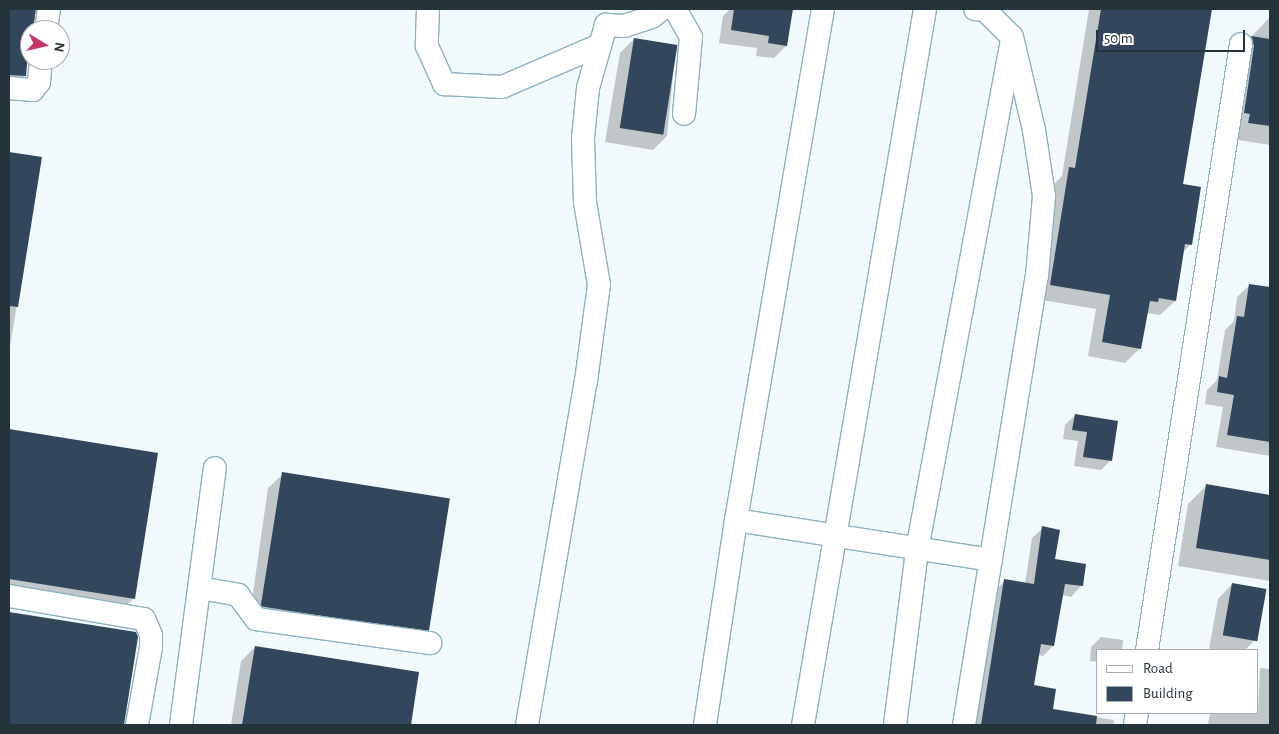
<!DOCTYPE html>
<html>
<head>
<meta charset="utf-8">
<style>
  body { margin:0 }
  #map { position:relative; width:1279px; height:734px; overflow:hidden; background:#f2f9fc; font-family:"Alegreya Sans",sans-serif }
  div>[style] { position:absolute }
  .shadow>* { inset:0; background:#0003 }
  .building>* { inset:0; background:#32465c; transform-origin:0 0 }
  .roads { filter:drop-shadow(1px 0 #8cb1bf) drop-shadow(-1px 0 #8cb1bf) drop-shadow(0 1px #8cb1bf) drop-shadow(0 -1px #8cb1bf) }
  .minor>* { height:22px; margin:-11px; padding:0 11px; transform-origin:11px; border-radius:11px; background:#fff }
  span { translate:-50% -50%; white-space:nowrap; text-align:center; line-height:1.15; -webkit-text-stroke:5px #fff; paint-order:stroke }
  .frame { position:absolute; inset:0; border:10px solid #25343a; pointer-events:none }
  .legend { position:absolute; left:1096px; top:649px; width:162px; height:65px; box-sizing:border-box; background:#fff; border:1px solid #a8aeb0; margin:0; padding:6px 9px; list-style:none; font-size:15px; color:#25343a }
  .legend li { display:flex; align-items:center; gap:10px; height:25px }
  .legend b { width:25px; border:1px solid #a8aeb0 }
  .north { position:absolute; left:20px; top:20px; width:50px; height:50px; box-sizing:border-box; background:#fff; border:1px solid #a8aeb0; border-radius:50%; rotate:99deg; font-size:14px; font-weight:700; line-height:20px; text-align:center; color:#25343a }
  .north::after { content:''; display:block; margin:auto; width:18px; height:22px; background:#c33667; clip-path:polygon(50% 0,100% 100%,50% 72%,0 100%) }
  .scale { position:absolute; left:1096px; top:30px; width:149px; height:22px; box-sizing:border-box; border:2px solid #25343a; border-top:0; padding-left:6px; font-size:15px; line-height:18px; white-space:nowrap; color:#25343a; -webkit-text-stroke:4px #fff; paint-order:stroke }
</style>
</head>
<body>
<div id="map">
  <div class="shadow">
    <i style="clip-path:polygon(9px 9px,35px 9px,25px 76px,9px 90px)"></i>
    <i style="clip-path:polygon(730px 9px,792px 9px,786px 46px,774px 58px,756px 56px,757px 48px,719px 43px,723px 16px)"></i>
    <i style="clip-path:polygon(1089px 9px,1211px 9px,1182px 185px,1199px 188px,1190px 245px,1182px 253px,1175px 301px,1160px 315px,1146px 313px,1140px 348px,1125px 363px,1088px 356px,1096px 309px,1036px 299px,1055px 183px,1062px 176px)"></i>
    <i style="clip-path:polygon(1270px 17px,1270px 145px,1232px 139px,1235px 54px)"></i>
    <i style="clip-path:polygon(634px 39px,676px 46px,667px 136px,653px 150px,605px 142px,620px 53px)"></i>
    <i style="clip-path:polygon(9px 153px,41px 158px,9px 353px)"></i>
    <i style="clip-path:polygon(1250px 285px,1270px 288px,1270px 456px,1216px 447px,1223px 407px,1205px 404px,1207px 390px,1217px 380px,1225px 330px,1234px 321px,1237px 297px)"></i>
    <i style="clip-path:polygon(1075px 415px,1110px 461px,1101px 470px,1074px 466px,1078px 441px,1063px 439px,1065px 425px)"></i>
    <i style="clip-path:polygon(9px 431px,156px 454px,133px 599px,119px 613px,9px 596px)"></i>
    <i style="clip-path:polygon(283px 474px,428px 629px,414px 643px,249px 621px,268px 488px)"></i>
    <i style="clip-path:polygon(1206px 486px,1270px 496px,1270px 581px,1178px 566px,1188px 504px)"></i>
    <i style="clip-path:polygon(1043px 528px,1053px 560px,1085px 565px,1081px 586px,1071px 597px,1062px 595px,1053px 646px,1043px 656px,1038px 655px,1033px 686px,1051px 710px,1114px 720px,1113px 725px,972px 725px,994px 591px,1005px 581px,1025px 584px,1032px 538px)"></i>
    <i style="clip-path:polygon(1232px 584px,1255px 640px,1245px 650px,1209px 649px,1218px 599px)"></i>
    <i style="clip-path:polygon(9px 614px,135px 634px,123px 725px,9px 725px)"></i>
    <i style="clip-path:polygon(1101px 637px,1123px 640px,1122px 650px,1098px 650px,1098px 662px,1090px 661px,1091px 647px)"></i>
    <i style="clip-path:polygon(255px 647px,418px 673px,409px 725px,231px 725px,241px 661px)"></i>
    <i style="clip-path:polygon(1260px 668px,1270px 669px,1270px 725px,1208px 725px,1210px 713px,1258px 713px)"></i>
  </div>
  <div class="building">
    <i style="clip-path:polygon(9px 9px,36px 9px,33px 30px,30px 30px,26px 76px,9px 75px)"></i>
    <i style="clip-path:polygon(734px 9px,793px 9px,787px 46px,768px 43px,769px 36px,731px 30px)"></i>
    <i style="clip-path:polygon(1101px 9px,1212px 9px,1183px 184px,1201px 187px,1192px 245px,1185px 244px,1176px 301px,1159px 298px,1158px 302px,1150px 301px,1141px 349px,1102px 342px,1110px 295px,1050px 285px,1069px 167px,1075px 168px)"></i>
    <i style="clip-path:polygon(1251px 36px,1270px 39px,1270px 126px,1248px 123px,1250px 114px,1244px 113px,1254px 46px)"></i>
    <i style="left:634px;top:38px;width:44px;height:91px;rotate:9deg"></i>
    <i style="clip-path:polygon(9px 152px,42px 157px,18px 307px,9px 306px)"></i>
    <i style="clip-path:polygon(1249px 284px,1270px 287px,1270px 442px,1227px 435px,1234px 395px,1217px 392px,1219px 376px,1227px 378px,1237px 316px,1244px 317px)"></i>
    <i style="clip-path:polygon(1075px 414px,1118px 421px,1112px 461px,1083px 457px,1087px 432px,1072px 430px)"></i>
    <i style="clip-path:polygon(9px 429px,158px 453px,135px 599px,9px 579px)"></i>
    <i style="left:282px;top:472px;width:170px;height:136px;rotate:9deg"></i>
    <i style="clip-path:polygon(1206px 484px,1270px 495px,1270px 560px,1196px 548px)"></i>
    <i style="clip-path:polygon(1042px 526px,1060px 530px,1055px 559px,1086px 564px,1083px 586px,1065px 584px,1054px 646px,1041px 644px,1034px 685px,1056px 689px,1053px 709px,1097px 716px,1096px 725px,981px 725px,1004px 579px,1034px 584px)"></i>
    <i style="left:1232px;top:583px;width:35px;height:53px;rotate:10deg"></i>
    <i style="clip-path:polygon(9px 612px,136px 632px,138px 637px,124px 725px,9px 725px)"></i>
    <i style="clip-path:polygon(255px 646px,419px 672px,411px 725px,242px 725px)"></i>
  </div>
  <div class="roads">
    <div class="minor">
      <i style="left:428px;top:9px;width:37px;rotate:92deg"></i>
      <i style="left:427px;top:46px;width:42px;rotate:65.9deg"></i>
      <i style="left:444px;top:84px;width:58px;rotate:3deg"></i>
      <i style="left:502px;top:87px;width:107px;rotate:-23.2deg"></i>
      <i style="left:675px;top:9px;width:32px;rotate:60deg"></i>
      <i style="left:691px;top:37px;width:77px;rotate:95.2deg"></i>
      <i style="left:46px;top:30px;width:21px;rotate:-82deg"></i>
      <i style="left:9px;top:88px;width:24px;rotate:5deg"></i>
      <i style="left:33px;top:90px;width:10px;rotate:-53deg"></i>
      <i style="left:39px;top:82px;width:22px;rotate:-85deg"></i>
      <i style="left:736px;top:520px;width:258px;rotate:8.9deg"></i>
      <i style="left:200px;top:588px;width:39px;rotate:10deg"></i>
      <i style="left:238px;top:595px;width:30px;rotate:53deg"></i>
      <i style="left:256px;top:619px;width:176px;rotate:7.9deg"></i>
      <i style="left:9px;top:596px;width:137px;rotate:9.7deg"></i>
      <i style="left:144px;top:619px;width:17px;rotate:66deg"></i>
      <i style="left:151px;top:635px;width:12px;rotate:90deg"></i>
      <i style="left:151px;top:647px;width:79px;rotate:100.2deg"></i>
      <i style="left:1147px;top:650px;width:613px;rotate:-81.18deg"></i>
      <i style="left:181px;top:725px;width:259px;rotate:-82.5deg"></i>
      <i style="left:527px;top:725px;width:349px;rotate:-80.3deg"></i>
      <i style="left:586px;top:381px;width:97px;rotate:-82.3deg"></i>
      <i style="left:599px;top:285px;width:84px;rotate:-99.6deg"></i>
      <i style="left:585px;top:202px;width:64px;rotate:-91.8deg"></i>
      <i style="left:583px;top:138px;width:50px;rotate:-84.3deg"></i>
      <i style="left:588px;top:88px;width:66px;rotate:-74.1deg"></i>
      <i style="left:606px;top:25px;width:18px;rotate:3deg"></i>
      <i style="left:624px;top:26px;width:29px;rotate:-18deg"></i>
      <i style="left:652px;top:17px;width:13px;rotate:-39deg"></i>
      <i style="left:705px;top:725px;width:207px;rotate:-81.4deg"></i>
      <i style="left:736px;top:520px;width:518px;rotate:-80.34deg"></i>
      <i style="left:803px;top:725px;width:726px;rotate:-80.33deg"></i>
      <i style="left:895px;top:725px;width:176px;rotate:-82.8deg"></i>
      <i style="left:917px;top:550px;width:514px;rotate:-79.46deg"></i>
      <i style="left:964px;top:725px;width:455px;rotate:-80.8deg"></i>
      <i style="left:1037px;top:276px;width:80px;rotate:-85deg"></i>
      <i style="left:1044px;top:196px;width:67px;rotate:-98.6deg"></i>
      <i style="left:1034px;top:130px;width:96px;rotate:-103.3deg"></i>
      <i style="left:1012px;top:37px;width:38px;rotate:-135deg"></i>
      <i style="left:985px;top:10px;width:10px;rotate:-174deg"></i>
      <i style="left:1135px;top:725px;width:12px;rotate:-81deg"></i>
    </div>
  </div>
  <div class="frame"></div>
  <ul class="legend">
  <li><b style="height:6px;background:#fff"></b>Road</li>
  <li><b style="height:14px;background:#32465c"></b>Building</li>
  </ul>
  <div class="north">N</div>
  <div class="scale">50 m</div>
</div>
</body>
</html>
